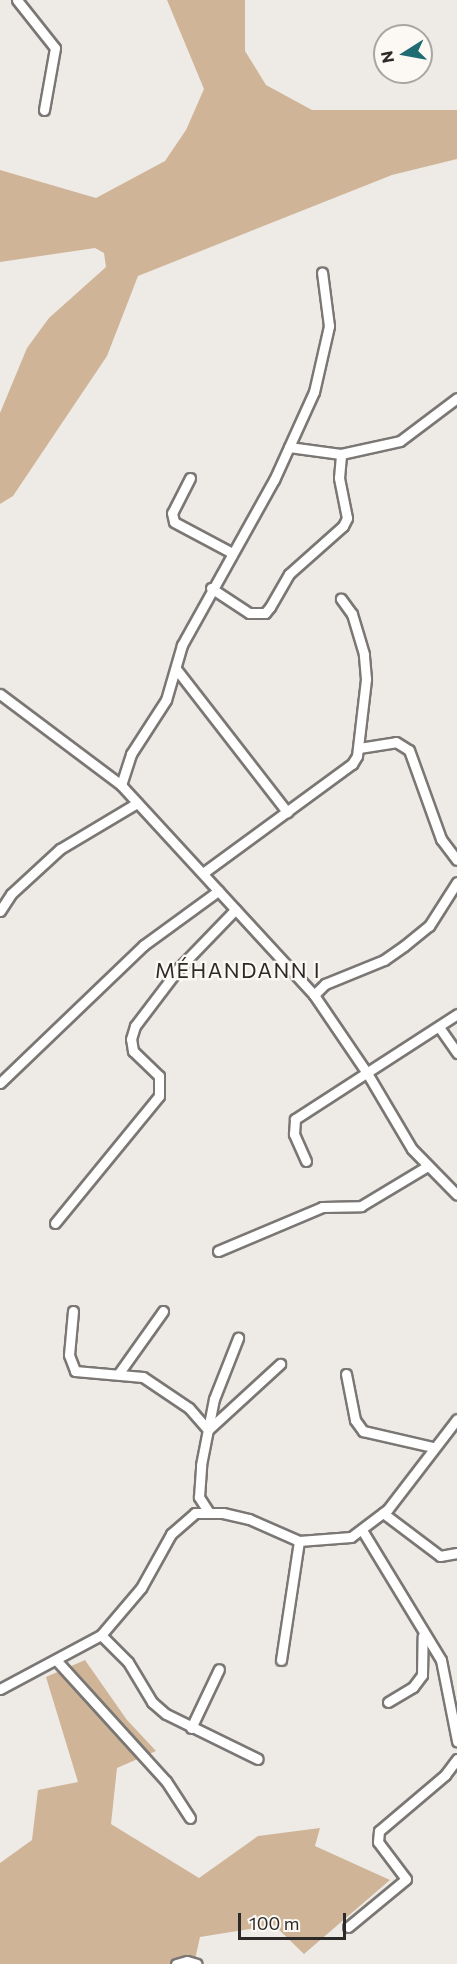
<!DOCTYPE html>
<html>
<head>
<meta charset="utf-8">
<style>
  body { margin:0 }
  #map { position:relative; width:457px; height:1964px; overflow:hidden; background:#eeebe7; font-family:Commissioner,sans-serif }
  div>[style] { position:absolute }
  .green>* { inset:0; background:#d0b497 }
  .roads { filter:drop-shadow(2px 0 #7a7774) drop-shadow(-2px 0 #7a7774) drop-shadow(0 2px #7a7774) drop-shadow(0 -2px #7a7774) }
  .minor>* { height:9px; margin:-4.5px; padding:0 4.5px; transform-origin:4.5px; border-radius:4.5px; background:#fff }
  span { translate:-50% -50%; white-space:nowrap; text-align:center; line-height:1.15; -webkit-text-stroke:4.5px #fcf8f4; paint-order:stroke }
  .quarter-label { font-size:21px; color:#2b2a28; letter-spacing:1.5px }
  .north { position:absolute; left:373px; top:24px; width:60px; height:60px; box-sizing:border-box; background:#fcf8f4; border:2px solid #a8a6a2; border-radius:50%; rotate:259deg; font-size:16px; font-weight:700; line-height:24px; text-align:center; color:#2b2a28 }
  .north::after { content:''; display:block; margin:auto; width:21px; height:27px; background:#206c73; clip-path:polygon(50% 0,100% 100%,50% 72%,0 100%) }
  .scale { position:absolute; left:238px; top:1913px; width:108px; height:27px; box-sizing:border-box; border:3px solid #2b2a28; border-top:0; padding-left:8px; font-size:18px; line-height:21px; white-space:nowrap; color:#2b2a28; -webkit-text-stroke:4px #fcf8f4; paint-order:stroke }
</style>
</head>
<body>
<div id="map">
  <div class="green">
    <i style="clip-path:polygon(167px 0,245px 0,245px 51px,266px 85px,312px 110px,457px 110px,457px 159px,392px 175px,138px 276px,107px 356px,13px 496px,0 504px,0 413px,27px 348px,49px 318px,106px 267px,104px 253px,95px 248px,0 262px,0 170px,96px 198px,165px 161px,186px 130px,204px 89px)"></i>
    <i style="clip-path:polygon(85px 1660px,127px 1720px,156px 1751px,117px 1768px,111px 1824px,199px 1878px,258px 1836px,320px 1828px,315px 1846px,390px 1880px,304px 1954px,274px 1925px,200px 1937px,194px 1964px,0 1964px,0 1863px,32px 1840px,38px 1790px,78px 1782px,46px 1677px)"></i>
  </div>
  <div class="roads">
    <div class="minor">
      <i style="left:17px;top:0;width:61px;rotate:51.6deg"></i>
      <i style="left:55px;top:48px;width:63px;rotate:100.1deg"></i>
      <i style="left:289px;top:447px;width:52px;rotate:7.7deg"></i>
      <i style="left:341px;top:454px;width:60px;rotate:-12.4deg"></i>
      <i style="left:400px;top:441px;width:71px;rotate:-37deg"></i>
      <i style="left:190px;top:478px;width:39px;rotate:117deg"></i>
      <i style="left:172px;top:513px;width:9px;rotate:77deg"></i>
      <i style="left:174px;top:522px;width:66px;rotate:28.1deg"></i>
      <i style="left:211px;top:588px;width:45px;rotate:33.3deg"></i>
      <i style="left:249px;top:613px;width:16px"></i>
      <i style="left:265px;top:613px;width:8px;rotate:-50deg"></i>
      <i style="left:270px;top:607px;width:38px;rotate:-60deg"></i>
      <i style="left:289px;top:574px;width:72px;rotate:-41.6deg"></i>
      <i style="left:343px;top:526px;width:9px;rotate:-63deg"></i>
      <i style="left:347px;top:518px;width:41px;rotate:-101.3deg"></i>
      <i style="left:339px;top:478px;width:24px;rotate:-85deg"></i>
      <i style="left:177px;top:670px;width:180px;rotate:52.2deg"></i>
      <i style="left:0;top:694px;width:151px;rotate:36.9deg"></i>
      <i style="left:121px;top:785px;width:285px;rotate:47.4deg"></i>
      <i style="left:314px;top:995px;width:94px;rotate:55.8deg"></i>
      <i style="left:367px;top:1073px;width:88px;rotate:59.4deg"></i>
      <i style="left:412px;top:1149px;width:64px;rotate:45.6deg"></i>
      <i style="left:359px;top:748px;width:37px;rotate:-9deg"></i>
      <i style="left:396px;top:742px;width:15px;rotate:32deg"></i>
      <i style="left:409px;top:750px;width:95px;rotate:70.2deg"></i>
      <i style="left:441px;top:839px;width:26px;rotate:53deg"></i>
      <i style="left:121px;top:785px;width:33px;rotate:-72deg"></i>
      <i style="left:131px;top:754px;width:64px;rotate:-57.1deg"></i>
      <i style="left:166px;top:700px;width:57px;rotate:-73.8deg"></i>
      <i style="left:182px;top:645px;width:189px;rotate:-60.9deg"></i>
      <i style="left:274px;top:480px;width:97px;rotate:-65.6deg"></i>
      <i style="left:314px;top:392px;width:68px;rotate:-77.2deg"></i>
      <i style="left:329px;top:326px;width:54px;rotate:-97.4deg"></i>
      <i style="left:203px;top:873px;width:185px;rotate:-36.2deg"></i>
      <i style="left:352px;top:764px;width:9px;rotate:-58deg"></i>
      <i style="left:357px;top:756px;width:78px;rotate:-83.3deg"></i>
      <i style="left:366px;top:679px;width:25px;rotate:-95deg"></i>
      <i style="left:364px;top:654px;width:42px;rotate:-106.7deg"></i>
      <i style="left:352px;top:614px;width:19px;rotate:-126deg"></i>
      <i style="left:0;top:911px;width:20px;rotate:-57deg"></i>
      <i style="left:11px;top:894px;width:67px;rotate:-42.6deg"></i>
      <i style="left:60px;top:849px;width:90px;rotate:-30.9deg"></i>
      <i style="left:314px;top:995px;width:16px;rotate:-45deg"></i>
      <i style="left:325px;top:984px;width:64px;rotate:-22.1deg"></i>
      <i style="left:384px;top:960px;width:24px;rotate:-35deg"></i>
      <i style="left:404px;top:946px;width:32px;rotate:-39deg"></i>
      <i style="left:429px;top:926px;width:52px;rotate:-57.5deg"></i>
      <i style="left:439px;top:1027px;width:32px;rotate:55deg"></i>
      <i style="left:0;top:1083px;width:199px;rotate:-43.8deg"></i>
      <i style="left:144px;top:945px;width:92px;rotate:-36.1deg"></i>
      <i style="left:306px;top:1161px;width:30px;rotate:-114deg"></i>
      <i style="left:294px;top:1134px;width:15px;rotate:-86deg"></i>
      <i style="left:295px;top:1119px;width:193px;rotate:-32.9deg"></i>
      <i style="left:55px;top:1223px;width:164px;rotate:-50.7deg"></i>
      <i style="left:159px;top:1096px;width:20px;rotate:-90deg"></i>
      <i style="left:159px;top:1076px;width:36px;rotate:-136deg"></i>
      <i style="left:133px;top:1051px;width:12px;rotate:-99deg"></i>
      <i style="left:131px;top:1039px;width:14px;rotate:-73deg"></i>
      <i style="left:135px;top:1026px;width:73px;rotate:-52.8deg"></i>
      <i style="left:179px;top:968px;width:81px;rotate:-46deg"></i>
      <i style="left:218px;top:1251px;width:113px;rotate:-22.9deg"></i>
      <i style="left:322px;top:1207px;width:39px;rotate:-1deg"></i>
      <i style="left:361px;top:1206px;width:76px;rotate:-31deg"></i>
      <i style="left:73px;top:1311px;width:44px;rotate:95.2deg"></i>
      <i style="left:69px;top:1355px;width:17px;rotate:69deg"></i>
      <i style="left:75px;top:1371px;width:68px;rotate:5deg"></i>
      <i style="left:143px;top:1377px;width:55px;rotate:34deg"></i>
      <i style="left:189px;top:1408px;width:29px;rotate:49deg"></i>
      <i style="left:208px;top:1430px;width:98px;rotate:-42.5deg"></i>
      <i style="left:119px;top:1373px;width:76px;rotate:-54.6deg"></i>
      <i style="left:346px;top:1374px;width:47px;rotate:78.9deg"></i>
      <i style="left:355px;top:1420px;width:14px;rotate:54deg"></i>
      <i style="left:363px;top:1431px;width:72px;rotate:12.9deg"></i>
      <i style="left:208px;top:1511px;width:17px;rotate:-123deg"></i>
      <i style="left:199px;top:1497px;width:32px;rotate:-86deg"></i>
      <i style="left:201px;top:1465px;width:67px;rotate:-78.9deg"></i>
      <i style="left:214px;top:1399px;width:66px;rotate:-68.5deg"></i>
      <i style="left:383px;top:1513px;width:71px;rotate:37deg"></i>
      <i style="left:440px;top:1556px;width:17px;rotate:-10deg"></i>
      <i style="left:362px;top:1530px;width:152px;rotate:58.7deg"></i>
      <i style="left:441px;top:1660px;width:83px;rotate:78.8deg"></i>
      <i style="left:101px;top:1635px;width:38px;rotate:45deg"></i>
      <i style="left:128px;top:1662px;width:47px;rotate:59deg"></i>
      <i style="left:152px;top:1702px;width:18px;rotate:41deg"></i>
      <i style="left:166px;top:1714px;width:102px;rotate:26.1deg"></i>
      <i style="left:281px;top:1660px;width:120px;rotate:-81.4deg"></i>
      <i style="left:57px;top:1661px;width:162px;rotate:47.8deg"></i>
      <i style="left:166px;top:1781px;width:44px;rotate:57deg"></i>
      <i style="left:0;top:1689px;width:115px;rotate:-28.1deg"></i>
      <i style="left:101px;top:1635px;width:62px;rotate:-49.6deg"></i>
      <i style="left:141px;top:1588px;width:62px;rotate:-60.9deg"></i>
      <i style="left:171px;top:1534px;width:32px;rotate:-41deg"></i>
      <i style="left:195px;top:1513px;width:28px"></i>
      <i style="left:223px;top:1513px;width:27px;rotate:13deg"></i>
      <i style="left:249px;top:1519px;width:55px;rotate:23.7deg"></i>
      <i style="left:299px;top:1541px;width:52px;rotate:-4.4deg"></i>
      <i style="left:351px;top:1537px;width:46px;rotate:-37.1deg"></i>
      <i style="left:388px;top:1509px;width:113px;rotate:-52.5deg"></i>
      <i style="left:388px;top:1702px;width:29px;rotate:-31deg"></i>
      <i style="left:413px;top:1687px;width:15px;rotate:-53deg"></i>
      <i style="left:422px;top:1675px;width:39px;rotate:-89deg"></i>
      <i style="left:191px;top:1728px;width:65px;rotate:-64.6deg"></i>
      <i style="left:348px;top:1927px;width:75px;rotate:-39.6deg"></i>
      <i style="left:406px;top:1879px;width:46px;rotate:-127.1deg"></i>
      <i style="left:378px;top:1842px;width:11px;rotate:-85deg"></i>
      <i style="left:379px;top:1831px;width:87px;rotate:-40.3deg"></i>
      <i style="left:445px;top:1775px;width:20px;rotate:-53deg"></i>
      <i style="left:176px;top:1964px;width:11px;rotate:-15deg"></i>
      <i style="left:187px;top:1961px;width:10px;rotate:17deg"></i>
    </div>
  </div>
  <div class="quarter-label">
    <span style="left:238px;top:970px">MÉHANDANN I</span>
  </div>
  <div class="north">N</div>
  <div class="scale">100 m</div>
</div>
</body>
</html>
